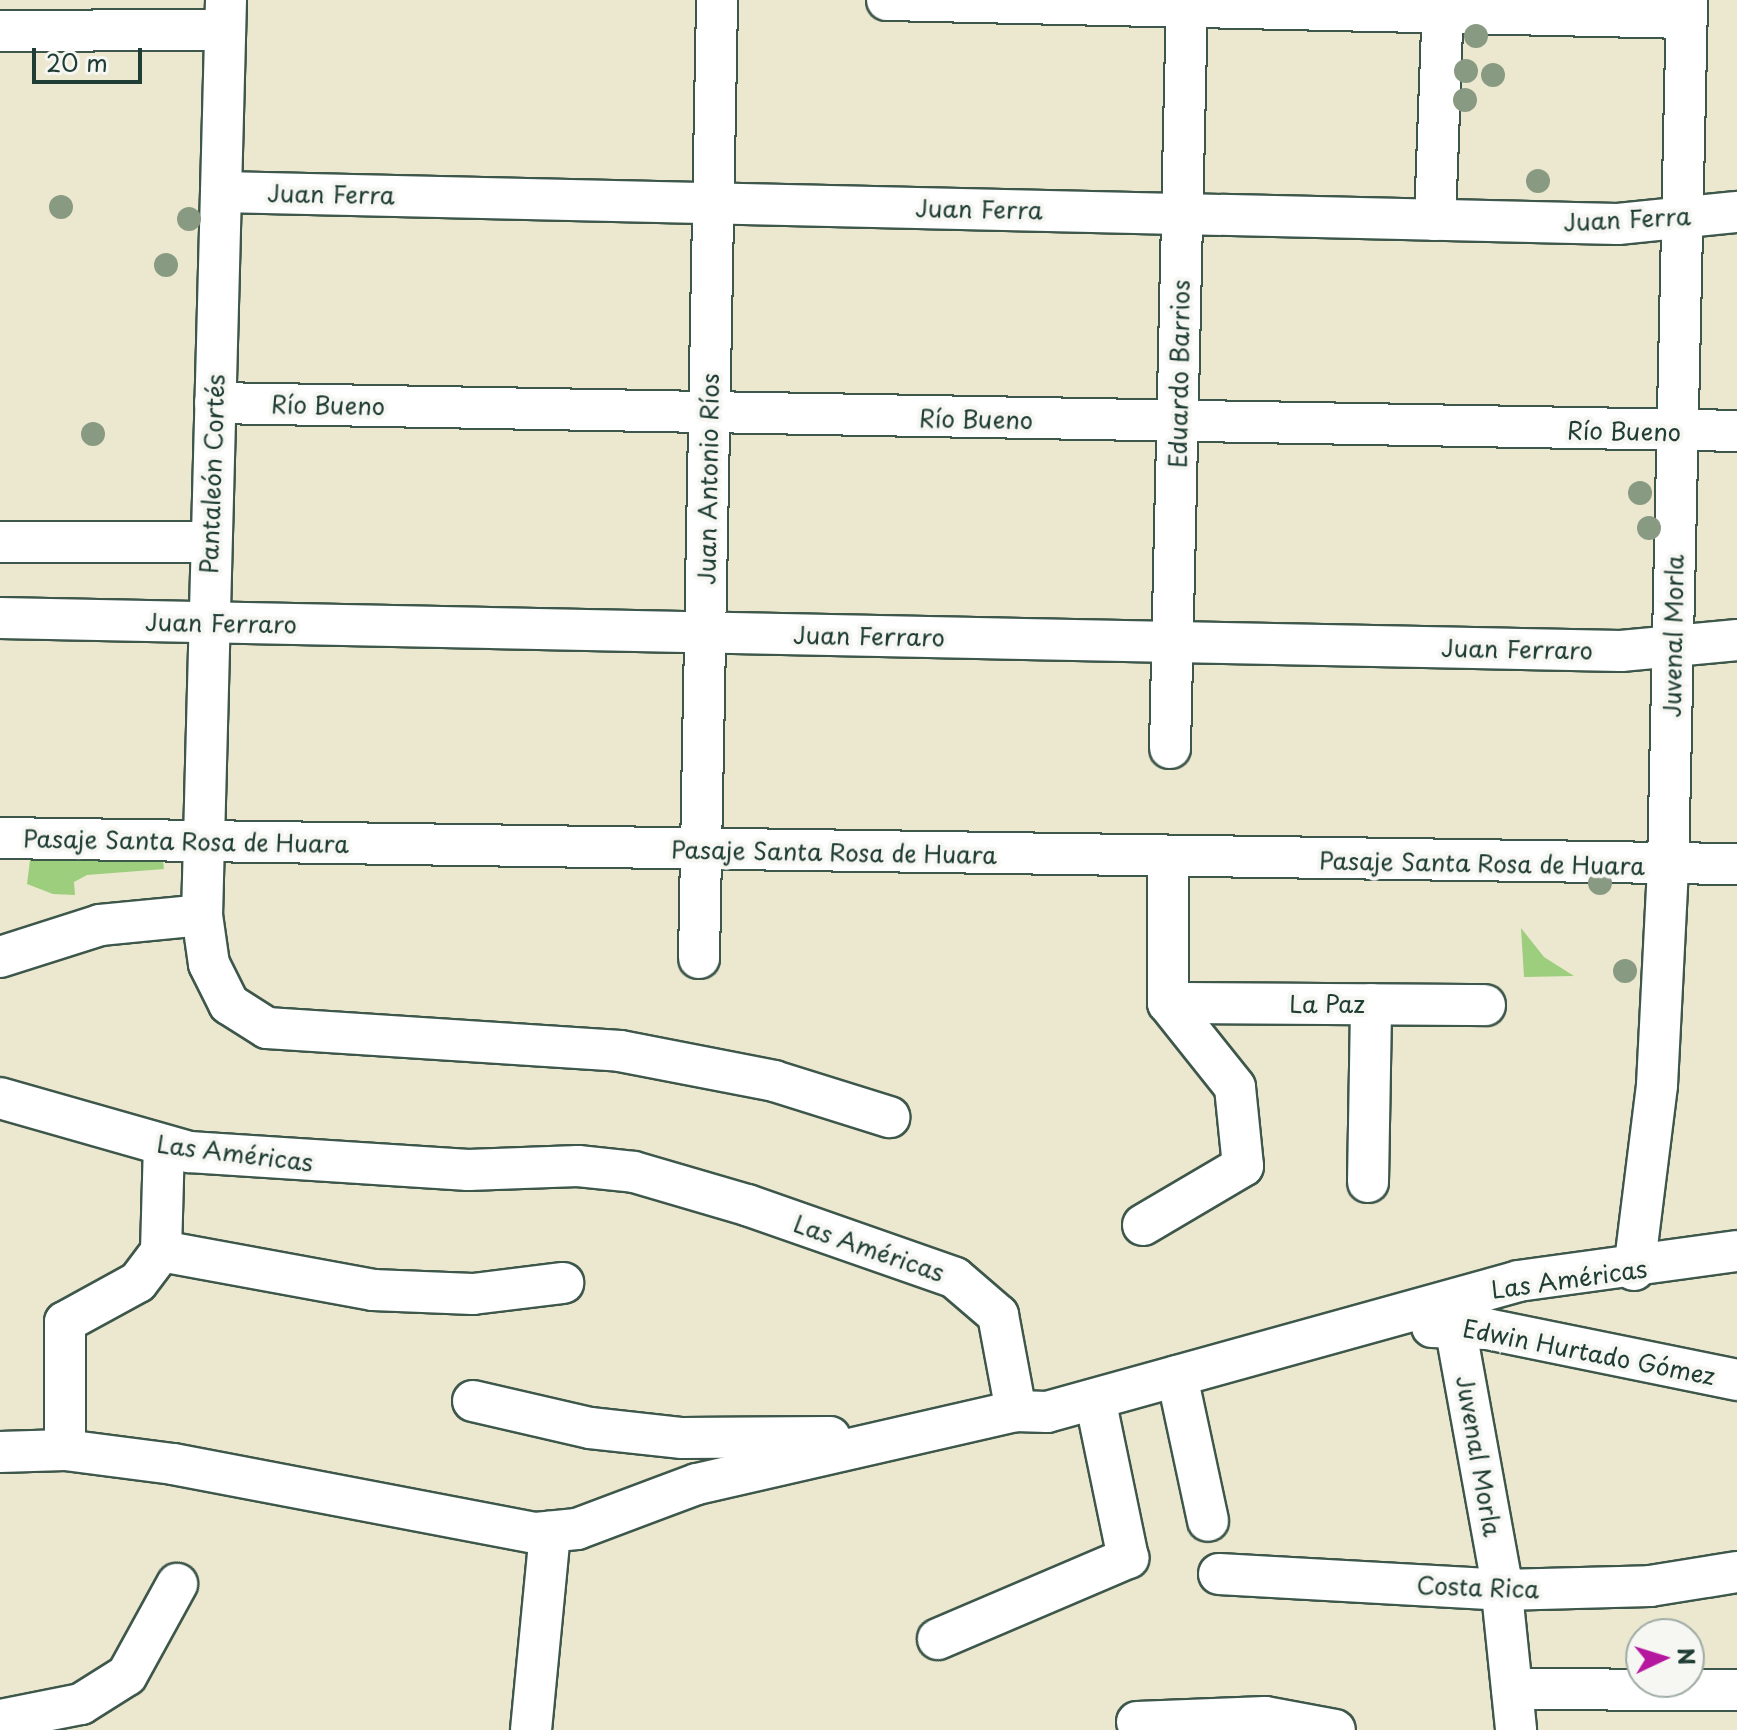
<!DOCTYPE html>
<html>
<head>
<meta charset="utf-8">
<style>
  body { margin:0 }
  #map { position:relative; width:1737px; height:1730px; overflow:hidden; background:#ece8d0; font-family:"Playpen Sans",sans-serif }
  div>[style] { position:absolute }
  .green>* { inset:0; background:#9cce7e }
  .roads { filter:drop-shadow(2px 0 #3e574b) drop-shadow(-2px 0 #3e574b) drop-shadow(0 2px #3e574b) drop-shadow(0 -2px #3e574b) }
  .minor>* { height:40px; margin:-20px; padding:0 20px; transform-origin:20px; border-radius:20px; background:#fff }
  .trees>* { width:24px; height:24px; margin:-12px; border-radius:50%; background:#899a82 }
  span { translate:-50% -50%; white-space:nowrap; text-align:center; line-height:1.15; -webkit-text-stroke:8px #f6f6f2; paint-order:stroke }
  .street-label { font-size:24px; color:#1f3d34 }
  .north { position:absolute; left:1625px; top:1618px; width:80px; height:80px; box-sizing:border-box; background:#f6f6f2; border:2px solid #a0aca6; border-radius:50%; rotate:86deg; font-size:22px; font-weight:700; line-height:32px; text-align:center; color:#1f3d34 }
  .north::after { content:''; display:block; margin:auto; width:28px; height:36px; background:#b5179e; clip-path:polygon(50% 0,100% 100%,50% 72%,0 100%) }
  .scale { position:absolute; left:32px; top:48px; width:110px; height:36px; box-sizing:border-box; border:4px solid #1f3d34; border-top:0; padding-left:10px; font-size:24px; line-height:28px; white-space:nowrap; color:#1f3d34; -webkit-text-stroke:6px #f6f6f2; paint-order:stroke }
</style>
</head>
<body>
<div id="map">
  <div class="green">
    <i style="clip-path:polygon(31px 852px,162px 853px,164px 869px,87px 875px,74px 882px,75px 895px,53px 894px,27px 884px)"></i>
    <i style="clip-path:polygon(1521px 928px,1544px 957px,1574px 976px,1524px 977px)"></i>
  </div>
  <div class="roads">
    <div class="minor">
      <i style="left:226px;top:0;width:915px;rotate:91.5deg"></i>
      <i style="left:202px;top:915px;width:49px;rotate:81.9deg"></i>
      <i style="left:209px;top:964px;width:45px;rotate:63.4deg"></i>
      <i style="left:229px;top:1004px;width:45px;rotate:32.3deg"></i>
      <i style="left:267px;top:1028px;width:354px;rotate:3.7deg"></i>
      <i style="left:620px;top:1051px;width:157px;rotate:11deg"></i>
      <i style="left:774px;top:1081px;width:121px;rotate:17.4deg"></i>
      <i style="left:887px;top:0;width:800px;rotate:1.29deg"></i>
      <i style="left:0;top:31px;width:225px;rotate:-0.3deg"></i>
      <i style="left:221px;top:192px;width:1397px;rotate:1.31deg"></i>
      <i style="left:1618px;top:224px;width:120px;rotate:-5.8deg"></i>
      <i style="left:1435px;top:220px;width:220px;rotate:-87.9deg"></i>
      <i style="left:215px;top:403px;width:1522px;rotate:1.05deg"></i>
      <i style="left:0;top:542px;width:210px"></i>
      <i style="left:0;top:618px;width:1621px;rotate:1.17deg"></i>
      <i style="left:1621px;top:651px;width:117px;rotate:-5.4deg"></i>
      <i style="left:1170px;top:748px;width:748px;rotate:-88.7deg"></i>
      <i style="left:0;top:838px;width:1737px;rotate:0.86deg"></i>
      <i style="left:0;top:957px;width:105px;rotate:-17.7deg"></i>
      <i style="left:100px;top:925px;width:102px;rotate:-5.6deg"></i>
      <i style="left:699px;top:958px;width:958px;rotate:-88.92deg"></i>
      <i style="left:1168px;top:1003px;width:317px;rotate:0.4deg"></i>
      <i style="left:0;top:1098px;width:197px;rotate:15.9deg"></i>
      <i style="left:189px;top:1152px;width:280px;rotate:3.7deg"></i>
      <i style="left:468px;top:1170px;width:110px;rotate:-2.1deg"></i>
      <i style="left:578px;top:1166px;width:56px;rotate:6.1deg"></i>
      <i style="left:634px;top:1172px;width:118px;rotate:16.3deg"></i>
      <i style="left:747px;top:1205px;width:220px;rotate:19.3deg"></i>
      <i style="left:955px;top:1278px;width:57px;rotate:40.7deg"></i>
      <i style="left:998px;top:1315px;width:98px;rotate:79.4deg"></i>
      <i style="left:1016px;top:1411px;width:31px;rotate:2deg"></i>
      <i style="left:1047px;top:1412px;width:489px;rotate:-15.5deg"></i>
      <i style="left:1518px;top:1281px;width:221px;rotate:-7.8deg"></i>
      <i style="left:1368px;top:1182px;width:178px;rotate:-89deg"></i>
      <i style="left:1143px;top:1225px;width:116px;rotate:-30.5deg"></i>
      <i style="left:1243px;top:1166px;width:79px;rotate:-95.8deg"></i>
      <i style="left:1235px;top:1087px;width:107px;rotate:-128.6deg"></i>
      <i style="left:1168px;top:1003px;width:145px;rotate:-90deg"></i>
      <i style="left:161px;top:1251px;width:216px;rotate:10.4deg"></i>
      <i style="left:373px;top:1290px;width:100px;rotate:2.3deg"></i>
      <i style="left:473px;top:1294px;width:91px;rotate:-7deg"></i>
      <i style="left:1634px;top:1270px;width:186px;rotate:-82.9deg"></i>
      <i style="left:1657px;top:1085px;width:219px;rotate:-87.1deg"></i>
      <i style="left:1668px;top:866px;width:866px;rotate:-88.74deg"></i>
      <i style="left:1455px;top:1326px;width:252px;rotate:79.7deg"></i>
      <i style="left:1500px;top:1574px;width:157px;rotate:84.1deg"></i>
      <i style="left:1432px;top:1327px;width:55px;rotate:2.1deg"></i>
      <i style="left:1487px;top:1329px;width:255px;rotate:11.5deg"></i>
      <i style="left:1177px;top:1376px;width:148px;rotate:77.9deg"></i>
      <i style="left:473px;top:1401px;width:120px;rotate:13deg"></i>
      <i style="left:590px;top:1428px;width:93px;rotate:6.2deg"></i>
      <i style="left:682px;top:1438px;width:148px;rotate:-0.4deg"></i>
      <i style="left:65px;top:1450px;width:128px;rotate:-90deg"></i>
      <i style="left:65px;top:1322px;width:83px;rotate:-28.7deg"></i>
      <i style="left:138px;top:1282px;width:39px;rotate:-53deg"></i>
      <i style="left:161px;top:1251px;width:105px;rotate:-88.4deg"></i>
      <i style="left:0;top:1452px;width:65px;rotate:-1.8deg"></i>
      <i style="left:65px;top:1450px;width:109px;rotate:7.4deg"></i>
      <i style="left:173px;top:1464px;width:369px;rotate:10.8deg"></i>
      <i style="left:536px;top:1533px;width:41px;rotate:-5.6deg"></i>
      <i style="left:577px;top:1529px;width:128px;rotate:-20.6deg"></i>
      <i style="left:697px;top:1484px;width:327px;rotate:-12.9deg"></i>
      <i style="left:1219px;top:1574px;width:283px;rotate:3.2deg"></i>
      <i style="left:1502px;top:1590px;width:148px;rotate:-1.5deg"></i>
      <i style="left:1650px;top:1586px;width:88px;rotate:-9.1deg"></i>
      <i style="left:938px;top:1639px;width:207px;rotate:-23.1deg"></i>
      <i style="left:1128px;top:1558px;width:162px;rotate:-101.7deg"></i>
      <i style="left:1512px;top:1689px;width:225px;rotate:0.3deg"></i>
      <i style="left:0;top:1720px;width:83px;rotate:-11.2deg"></i>
      <i style="left:81px;top:1704px;width:54px;rotate:-32.2deg"></i>
      <i style="left:127px;top:1675px;width:104px;rotate:-61.2deg"></i>
      <i style="left:1137px;top:1722px;width:128px;rotate:-2.2deg"></i>
      <i style="left:1265px;top:1717px;width:71px;rotate:10.5deg"></i>
      <i style="left:531px;top:1730px;width:199px;rotate:-84.5deg"></i>
    </div>
  </div>
  <div class="trees">
    <i style="left:1476px;top:36px"></i>
    <i style="left:1466px;top:71px"></i>
    <i style="left:1493px;top:75px"></i>
    <i style="left:1465px;top:100px"></i>
    <i style="left:1538px;top:181px"></i>
    <i style="left:61px;top:207px"></i>
    <i style="left:189px;top:219px"></i>
    <i style="left:166px;top:265px"></i>
    <i style="left:93px;top:434px"></i>
    <i style="left:1640px;top:493px"></i>
    <i style="left:1649px;top:528px"></i>
    <i style="left:1600px;top:883px"></i>
    <i style="left:1625px;top:971px"></i>
  </div>
  <div class="street-label">
    <span style="left:331px;top:194px;rotate:1deg">Juan Ferra</span>
    <span style="left:979px;top:209px;rotate:1deg">Juan Ferra</span>
    <span style="left:1627px;top:219px;rotate:-3deg">Juan Ferra</span>
    <span style="left:1179px;top:374px;rotate:-89deg">Eduardo Barrios</span>
    <span style="left:328px;top:405px;rotate:1deg">Río Bueno</span>
    <span style="left:976px;top:419px;rotate:1deg">Río Bueno</span>
    <span style="left:1624px;top:431px;rotate:1deg">Río Bueno</span>
    <span style="left:212px;top:474px;rotate:-88deg">Pantaleón Cortés</span>
    <span style="left:708px;top:479px;rotate:-89deg">Juan Antonio Ríos</span>
    <span style="left:221px;top:623px;rotate:1deg">Juan Ferraro</span>
    <span style="left:869px;top:636px;rotate:1deg">Juan Ferraro</span>
    <span style="left:1673px;top:636px;rotate:-89deg">Juvenal Morla</span>
    <span style="left:1517px;top:649px;rotate:1deg">Juan Ferraro</span>
    <span style="left:186px;top:841px;rotate:1deg">Pasaje Santa Rosa de Huara</span>
    <span style="left:834px;top:852px;rotate:1deg">Pasaje Santa Rosa de Huara</span>
    <span style="left:1482px;top:863px;rotate:1deg">Pasaje Santa Rosa de Huara</span>
    <span style="left:1327px;top:1004px">La Paz</span>
    <span style="left:235px;top:1153px;rotate:7deg">Las Américas</span>
    <span style="left:869px;top:1248px;rotate:19deg">Las Américas</span>
    <span style="left:1569px;top:1279px;rotate:-8deg">Las Américas</span>
    <span style="left:1589px;top:1352px;rotate:11deg">Edwin Hurtado Gómez</span>
    <span style="left:1479px;top:1456px;rotate:80deg">Juvenal Morla</span>
    <span style="left:1478px;top:1587px;rotate:2deg">Costa Rica</span>
  </div>
  <div class="north">N</div>
  <div class="scale">20 m</div>
</div>
</body>
</html>
